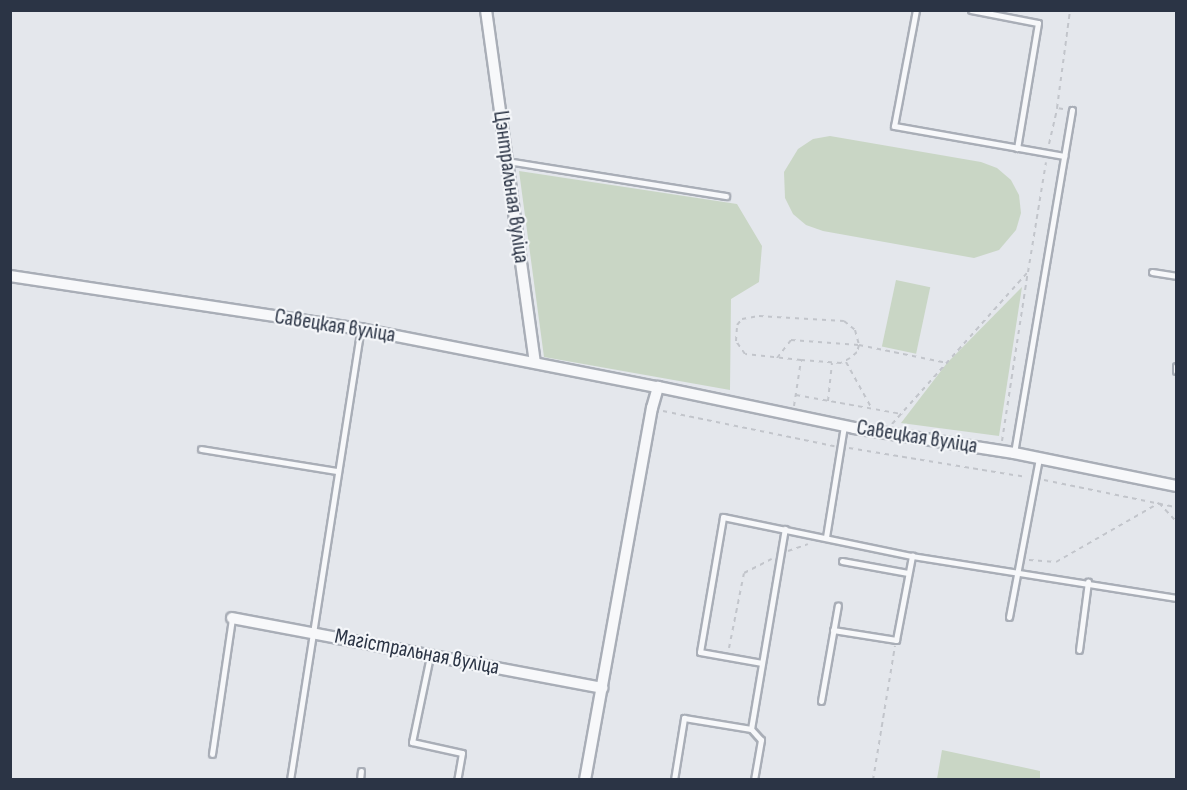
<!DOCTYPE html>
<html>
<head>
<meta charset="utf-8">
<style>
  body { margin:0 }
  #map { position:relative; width:1187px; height:790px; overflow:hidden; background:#e4e7ec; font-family:"Sofia Sans Condensed",sans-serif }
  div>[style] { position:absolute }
  .green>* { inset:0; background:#c9d6c5; transform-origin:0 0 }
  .path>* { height:2px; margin-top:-1px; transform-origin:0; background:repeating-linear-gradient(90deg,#c2c5cb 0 4.5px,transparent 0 9px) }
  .roads { filter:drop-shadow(2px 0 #a9aeb7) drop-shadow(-2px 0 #a9aeb7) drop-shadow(0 2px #a9aeb7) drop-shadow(0 -2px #a9aeb7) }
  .lane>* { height:5px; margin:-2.5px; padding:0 2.5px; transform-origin:2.5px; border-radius:2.5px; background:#f7f8fa }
  .street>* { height:10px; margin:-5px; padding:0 5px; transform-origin:5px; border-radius:5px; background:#f7f8fa }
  span { translate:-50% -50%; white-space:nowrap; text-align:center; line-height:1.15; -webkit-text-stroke:4.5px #f4f6f9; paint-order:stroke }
  .street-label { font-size:22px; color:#2b3445 }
  .frame { position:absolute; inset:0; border:12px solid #2b3445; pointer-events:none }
</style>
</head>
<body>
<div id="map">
  <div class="green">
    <i style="clip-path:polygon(830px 136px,981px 162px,997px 168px,1011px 180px,1019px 195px,1021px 213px,1016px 230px,999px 250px,974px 258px,823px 231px,806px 225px,793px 214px,785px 198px,784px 172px,798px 149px,813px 139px)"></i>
    <i style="clip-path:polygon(519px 171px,737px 204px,762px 246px,759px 282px,731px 299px,730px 390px,544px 357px)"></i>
    <i style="left:896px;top:280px;width:35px;height:68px;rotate:12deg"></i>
    <i style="clip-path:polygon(1022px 287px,999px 436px,901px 423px,947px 363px)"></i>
    <i style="clip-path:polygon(942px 750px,1040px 771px,1040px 779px,937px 779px)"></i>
  </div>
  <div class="path">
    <i style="left:1063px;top:109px;width:6px;rotate:-171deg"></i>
    <i style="left:1057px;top:108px;width:99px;rotate:-82.4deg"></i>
    <i style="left:1049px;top:144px;width:37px;rotate:-77deg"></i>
    <i style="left:777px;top:358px;width:23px;rotate:-52deg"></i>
    <i style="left:791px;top:340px;width:68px;rotate:4.2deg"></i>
    <i style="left:859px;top:345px;width:90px;rotate:11.6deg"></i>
    <i style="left:846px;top:362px;width:54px;rotate:61deg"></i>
    <i style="left:796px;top:395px;width:108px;rotate:10.2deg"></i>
    <i style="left:828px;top:401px;width:38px;rotate:-84deg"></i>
    <i style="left:794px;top:406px;width:47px;rotate:-81.3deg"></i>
    <i style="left:801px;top:360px;width:56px;rotate:-173.9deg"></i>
    <i style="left:745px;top:354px;width:16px;rotate:-125deg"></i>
    <i style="left:736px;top:341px;width:16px;rotate:-86deg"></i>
    <i style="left:737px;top:325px;width:8px;rotate:-50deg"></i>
    <i style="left:742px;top:319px;width:17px;rotate:-10deg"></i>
    <i style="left:759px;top:316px;width:85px;rotate:3.4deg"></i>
    <i style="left:844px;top:321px;width:14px;rotate:39deg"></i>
    <i style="left:855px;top:330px;width:16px;rotate:75deg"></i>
    <i style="left:859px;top:345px;width:7px;rotate:106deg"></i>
    <i style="left:857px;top:352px;width:9px;rotate:139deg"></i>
    <i style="left:850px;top:358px;width:10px;rotate:151deg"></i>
    <i style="left:841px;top:363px;width:40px;rotate:-175.7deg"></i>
    <i style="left:663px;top:411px;width:175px;rotate:11.6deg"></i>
    <i style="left:892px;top:424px;width:204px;rotate:-48.2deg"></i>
    <i style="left:1028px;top:272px;width:111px;rotate:-80.7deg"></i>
    <i style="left:1002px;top:441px;width:171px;rotate:-81.3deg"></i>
    <i style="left:849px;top:448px;width:180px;rotate:9.3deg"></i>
    <i style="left:1044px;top:480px;width:135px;rotate:11.6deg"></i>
    <i style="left:788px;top:551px;width:21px;rotate:-19deg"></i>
    <i style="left:1029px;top:560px;width:27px;rotate:4deg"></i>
    <i style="left:1056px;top:562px;width:119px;rotate:-29.8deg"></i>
    <i style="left:1159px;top:503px;width:25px;rotate:47deg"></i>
    <i style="left:729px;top:648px;width:76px;rotate:-78.7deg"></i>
    <i style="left:744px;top:573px;width:31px;rotate:-27deg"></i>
    <i style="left:873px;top:780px;width:136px;rotate:-80.7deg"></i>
  </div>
  <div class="roads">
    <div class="lane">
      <i style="left:916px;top:10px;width:118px;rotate:100.7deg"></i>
      <i style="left:894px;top:126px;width:173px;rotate:10deg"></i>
      <i style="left:971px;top:10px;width:68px;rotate:11deg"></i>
      <i style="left:1038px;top:23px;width:127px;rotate:99.5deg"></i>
      <i style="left:507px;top:161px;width:222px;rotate:9.1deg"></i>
      <i style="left:1152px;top:272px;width:24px;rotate:9deg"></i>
      <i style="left:1176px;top:366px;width:5px;rotate:90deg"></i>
      <i style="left:201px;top:449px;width:138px;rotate:9.2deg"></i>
      <i style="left:1014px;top:453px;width:348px;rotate:-80.4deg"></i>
      <i style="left:826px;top:537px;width:112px;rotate:-80.8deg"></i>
      <i style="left:842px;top:561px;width:67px;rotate:10.3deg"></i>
      <i style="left:1009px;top:617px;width:162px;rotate:-79.3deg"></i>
      <i style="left:833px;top:630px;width:64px;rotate:9deg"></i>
      <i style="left:896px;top:640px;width:86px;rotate:-79.2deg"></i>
      <i style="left:1079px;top:650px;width:69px;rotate:-82.5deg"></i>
      <i style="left:430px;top:656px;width:88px;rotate:101.8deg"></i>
      <i style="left:412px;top:742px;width:51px;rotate:12.4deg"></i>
      <i style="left:462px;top:753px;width:27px;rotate:100deg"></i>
      <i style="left:762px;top:663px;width:63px;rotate:-169.9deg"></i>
      <i style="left:700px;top:652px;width:137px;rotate:-80.3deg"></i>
      <i style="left:723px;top:517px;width:193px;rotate:11.7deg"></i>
      <i style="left:912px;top:556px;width:267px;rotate:9deg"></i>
      <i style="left:821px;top:701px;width:97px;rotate:-80deg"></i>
      <i style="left:212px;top:754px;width:137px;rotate:-81.6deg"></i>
      <i style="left:290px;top:780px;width:457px;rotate:-81.1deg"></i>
      <i style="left:360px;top:780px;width:9px;rotate:-84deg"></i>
      <i style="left:674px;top:780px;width:63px;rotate:-80.8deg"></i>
      <i style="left:684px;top:718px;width:68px;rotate:9.3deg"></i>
      <i style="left:754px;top:780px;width:41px;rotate:-80.1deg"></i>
      <i style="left:761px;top:740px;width:15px;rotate:-132deg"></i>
      <i style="left:751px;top:729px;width:203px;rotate:-80.4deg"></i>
    </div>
    <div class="street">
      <i style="left:486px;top:10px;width:356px;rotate:82.1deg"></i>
      <i style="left:10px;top:276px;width:355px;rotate:8.6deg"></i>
      <i style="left:361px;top:329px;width:303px;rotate:11.1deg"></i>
      <i style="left:232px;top:618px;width:377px;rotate:10.7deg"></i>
      <i style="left:585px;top:780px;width:378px;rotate:-79.8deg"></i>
      <i style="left:652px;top:408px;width:22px;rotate:-74deg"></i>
      <i style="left:658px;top:387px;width:200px;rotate:11.8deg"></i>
      <i style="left:854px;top:428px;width:162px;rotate:8.9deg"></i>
      <i style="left:1014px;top:453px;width:165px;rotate:11.5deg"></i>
    </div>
  </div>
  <div class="street-label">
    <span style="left:511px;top:187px;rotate:82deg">Цэнтральная вуліца</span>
    <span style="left:335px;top:326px;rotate:9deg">Савецкая вуліца</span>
    <span style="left:917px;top:437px;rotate:9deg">Савецкая вуліца</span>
    <span style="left:417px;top:652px;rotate:11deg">Магістральная вуліца</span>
  </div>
  <div class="frame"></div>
</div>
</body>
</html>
